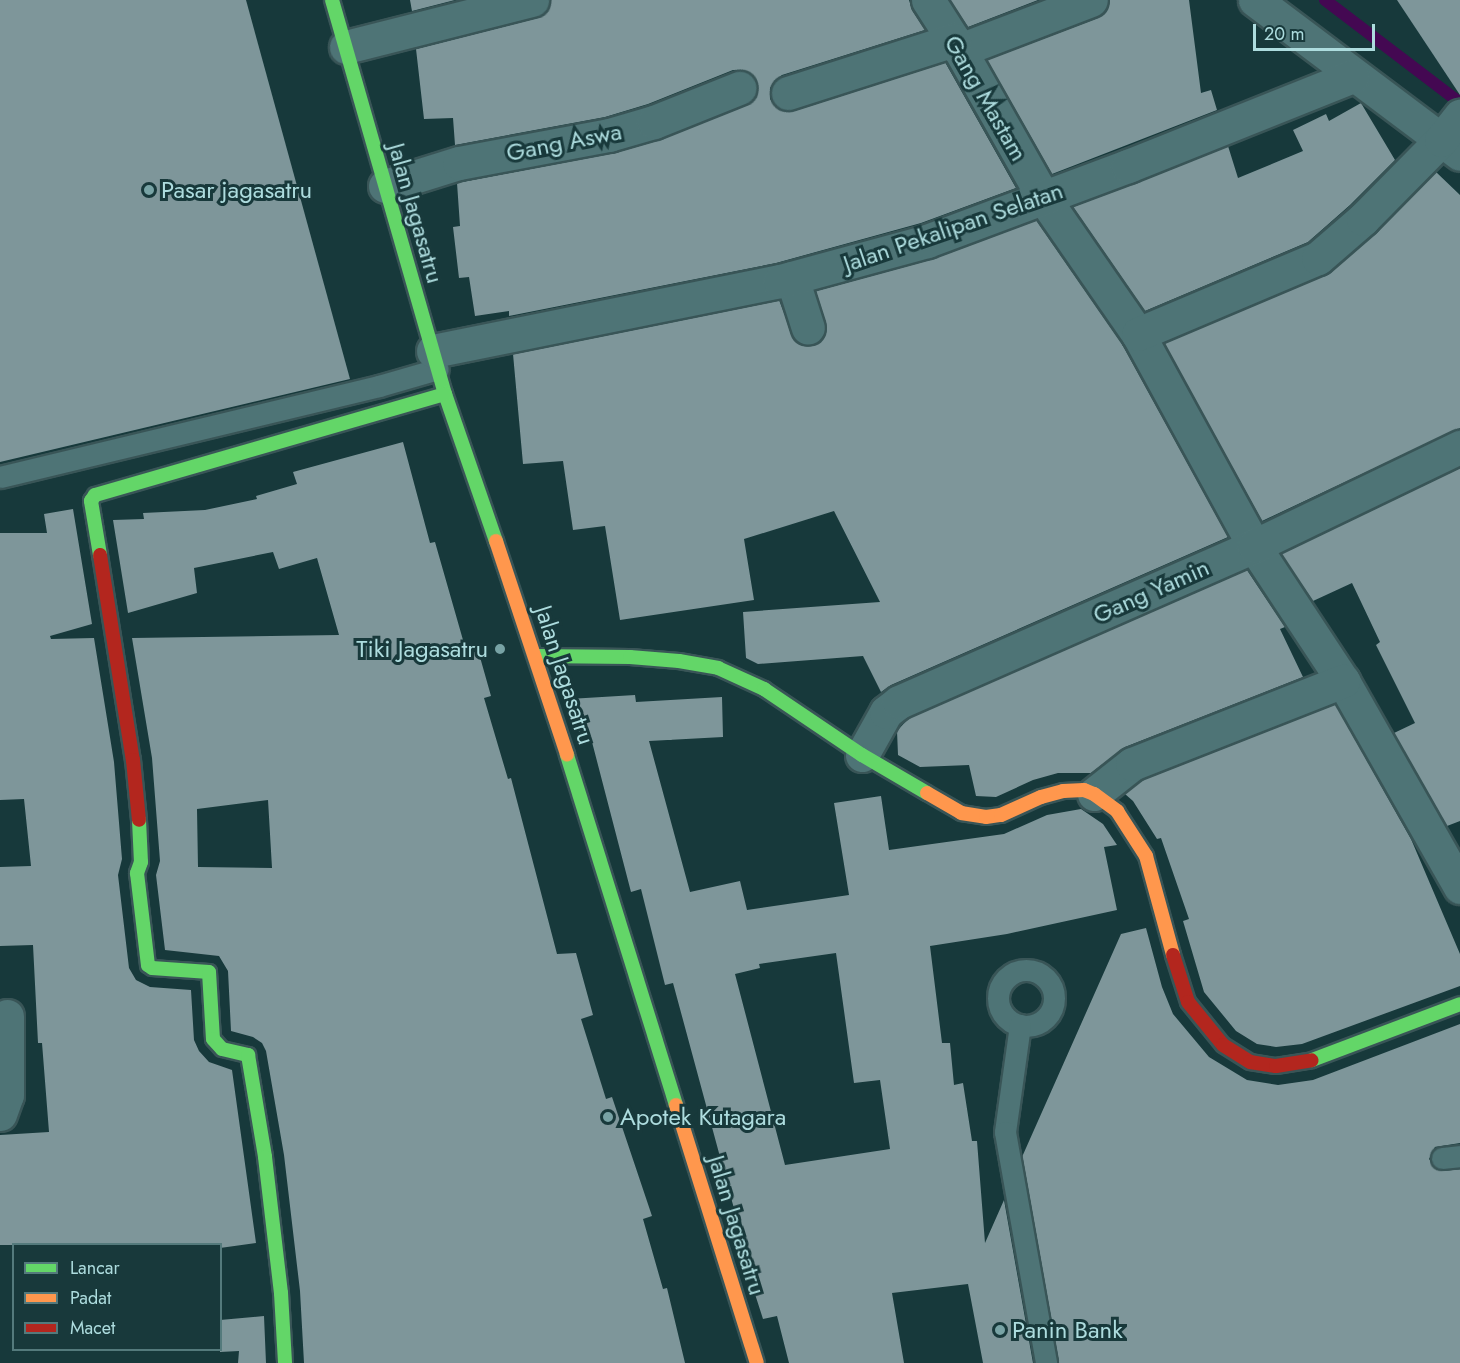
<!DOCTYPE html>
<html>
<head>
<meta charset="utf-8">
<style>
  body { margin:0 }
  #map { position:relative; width:1460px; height:1363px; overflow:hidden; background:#17393b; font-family:Jost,sans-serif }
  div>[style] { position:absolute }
  .stream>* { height:12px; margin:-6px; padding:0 6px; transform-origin:6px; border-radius:6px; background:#440852 }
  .building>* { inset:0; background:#7e969a }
  .roads { filter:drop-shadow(2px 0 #395557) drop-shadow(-2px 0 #395557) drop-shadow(0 2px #395557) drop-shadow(0 -2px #395557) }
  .lane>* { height:21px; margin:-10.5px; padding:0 10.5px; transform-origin:10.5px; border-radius:10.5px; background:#4e7476 }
  .lane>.ring { margin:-10.5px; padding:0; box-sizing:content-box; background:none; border:21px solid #4e7476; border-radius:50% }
  .street>* { height:33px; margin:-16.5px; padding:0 16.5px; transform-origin:16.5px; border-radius:16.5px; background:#4e7476 }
  .fast>* { height:14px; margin:-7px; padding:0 7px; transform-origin:7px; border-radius:7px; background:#63d668 }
  .slow>* { height:14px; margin:-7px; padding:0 7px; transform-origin:7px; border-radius:7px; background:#ff974d }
  .jam>* { height:14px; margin:-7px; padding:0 7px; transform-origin:7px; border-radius:7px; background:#b3261e }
  .dots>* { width:16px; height:16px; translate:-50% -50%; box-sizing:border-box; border:3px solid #18393b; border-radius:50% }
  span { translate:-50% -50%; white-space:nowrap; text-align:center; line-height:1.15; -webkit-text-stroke:6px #18393b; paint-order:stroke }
  .street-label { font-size:24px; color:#addcde }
  .poi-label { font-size:24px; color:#addcde }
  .left { translate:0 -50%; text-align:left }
  .right { translate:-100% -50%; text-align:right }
  .legend { position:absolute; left:12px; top:1243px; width:210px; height:108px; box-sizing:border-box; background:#18393b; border:2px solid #547a7c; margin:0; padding:8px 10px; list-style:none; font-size:18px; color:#addcde }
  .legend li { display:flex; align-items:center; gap:12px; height:30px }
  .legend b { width:30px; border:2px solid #547a7c }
  .scale { position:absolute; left:1253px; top:24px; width:122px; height:27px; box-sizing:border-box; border:3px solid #addcde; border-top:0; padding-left:8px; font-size:18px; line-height:21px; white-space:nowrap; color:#addcde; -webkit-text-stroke:4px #18393b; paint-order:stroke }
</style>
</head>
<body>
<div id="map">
  <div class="stream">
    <i style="left:1325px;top:0;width:170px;rotate:37.3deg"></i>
  </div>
  <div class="building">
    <i style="clip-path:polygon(0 0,246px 0,350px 379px,0 462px)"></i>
    <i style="clip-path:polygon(410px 0,455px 0,412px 11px)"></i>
    <i style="clip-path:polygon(550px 0,909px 0,912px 10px,925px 30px,782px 75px,775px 80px,770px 88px,770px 99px,776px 107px,783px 111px,794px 111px,945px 62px,1016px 188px,921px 223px,776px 263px,509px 316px,509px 311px,475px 316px,469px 277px,459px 278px,453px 227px,460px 226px,457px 183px,612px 153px,659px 140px,746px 105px,753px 100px,757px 91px,757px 82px,751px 74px,742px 70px,733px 70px,648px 104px,605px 117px,455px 145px,453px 118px,424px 119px,416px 49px,537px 18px,545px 13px)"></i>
    <i style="clip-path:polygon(950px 0,1038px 0,968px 27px)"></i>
    <i style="clip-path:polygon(1109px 0,1189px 0,1201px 93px,1211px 90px,1217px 110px,1052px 174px,987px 60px,1098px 18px,1106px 11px)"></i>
    <i style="clip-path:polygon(1397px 0,1460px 0,1460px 95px)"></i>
    <i style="clip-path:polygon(1361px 103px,1395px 160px,1350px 205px,1308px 242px,1145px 311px,1073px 207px,1228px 146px,1238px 178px,1303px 151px,1293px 130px,1326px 114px,1329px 121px)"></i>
    <i style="clip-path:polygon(1436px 172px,1460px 195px,1460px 428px,1262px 521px,1164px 343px,1330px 272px,1375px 233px)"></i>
    <i style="clip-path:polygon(1036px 220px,1122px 344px,1228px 537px,891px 685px,881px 692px,863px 656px,758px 664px,746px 658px,743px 612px,880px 602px,834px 511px,744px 539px,754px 600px,620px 620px,605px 526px,573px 530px,563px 461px,523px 464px,513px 354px,779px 300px,795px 341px,803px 346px,813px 346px,821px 341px,826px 331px,816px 291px,932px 259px)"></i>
    <i style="clip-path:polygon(evenodd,403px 442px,430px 543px,435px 542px,467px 654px,478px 650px,491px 696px,484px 698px,508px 779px,511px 778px,557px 954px,576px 953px,593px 1015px,581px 1019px,606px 1099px,612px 1097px,652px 1216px,643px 1219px,663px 1289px,667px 1288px,685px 1363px,304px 1363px,300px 1291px,284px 1155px,266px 1051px,262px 1043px,253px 1037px,231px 1031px,228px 971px,219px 956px,165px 950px,156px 875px,160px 861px,152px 758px,132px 638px,339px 635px,317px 558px,279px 569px,273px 552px,194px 568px,197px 593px,128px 613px,113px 520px,144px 519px,143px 513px,205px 510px,257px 499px,256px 496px,297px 484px,293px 472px,403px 442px,268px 800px,272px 868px,198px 867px,197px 809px,268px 800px)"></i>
    <i style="clip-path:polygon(1460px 468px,1460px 821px,1447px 826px,1394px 733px,1415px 723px,1376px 645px,1380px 642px,1352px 583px,1313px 601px,1281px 554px)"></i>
    <i style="clip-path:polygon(73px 509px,92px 624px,50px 636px,51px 639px,94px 638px,114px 762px,122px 859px,118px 875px,129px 968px,136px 980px,150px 987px,191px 990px,194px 1040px,199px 1051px,209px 1062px,232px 1070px,256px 1243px,220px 1248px,220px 1245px,0 1245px,0 1135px,49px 1132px,42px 1043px,38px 1043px,33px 945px,0 946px,0 867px,31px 866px,24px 799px,0 800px,0 533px,47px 533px,44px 514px)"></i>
    <i style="clip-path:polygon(1247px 570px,1285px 627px,1280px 629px,1303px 677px,1125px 747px,1091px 773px,1058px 773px,1033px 780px,996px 797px,976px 796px,969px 765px,920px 767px,898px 755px,897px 731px,909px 718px)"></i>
    <i style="clip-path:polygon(evenodd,635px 695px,636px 702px,722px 697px,723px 737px,649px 741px,690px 892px,740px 881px,747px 910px,849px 895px,834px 803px,881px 796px,889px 850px,1004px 834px,1047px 815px,1081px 809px,1103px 824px,1117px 845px,1104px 847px,1117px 910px,1007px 934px,930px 946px,942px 1043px,950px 1043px,954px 1085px,963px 1083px,972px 1141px,977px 1141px,985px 1243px,1004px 1200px,1033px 1363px,983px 1363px,968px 1284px,892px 1293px,904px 1363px,789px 1363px,777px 1316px,763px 1319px,754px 1291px,740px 1215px,736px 1216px,673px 983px,665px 985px,641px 889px,631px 892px,592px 742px,582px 742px,569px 699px,635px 695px,836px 953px,854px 1083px,880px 1080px,890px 1149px,785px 1165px,735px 974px,760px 968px,759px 964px,836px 953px)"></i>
    <i style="clip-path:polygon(1335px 704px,1411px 839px,1460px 954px,1460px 986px,1302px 1044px,1276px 1047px,1257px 1044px,1236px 1031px,1204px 992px,1183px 921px,1189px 919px,1161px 838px,1157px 839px,1133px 801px,1125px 794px,1141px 780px)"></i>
    <i style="clip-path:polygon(1146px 928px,1162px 987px,1173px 1014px,1209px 1057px,1247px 1080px,1278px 1085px,1313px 1080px,1460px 1024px,1460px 1143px,1435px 1147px,1429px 1159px,1437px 1170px,1460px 1169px,1460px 1363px,1058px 1363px,1022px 1157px,1121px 934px)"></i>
    <i style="clip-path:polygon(264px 1316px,266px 1363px,238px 1363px,239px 1351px,220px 1352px,220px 1320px)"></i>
  </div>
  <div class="roads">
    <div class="lane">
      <i style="left:0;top:477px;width:390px;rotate:-13.5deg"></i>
      <i style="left:379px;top:386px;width:61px;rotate:-16.1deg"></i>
      <i class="ring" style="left:998px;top:970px;width:35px;height:35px"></i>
      <i style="left:1020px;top:1025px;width:108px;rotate:98deg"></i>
      <i style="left:1005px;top:1132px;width:235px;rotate:79.9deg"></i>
      <i style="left:1442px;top:1158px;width:18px;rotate:-6deg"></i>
    </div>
    <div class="street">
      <i style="left:928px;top:0;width:59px;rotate:57.4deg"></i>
      <i style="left:960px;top:50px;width:169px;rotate:60.5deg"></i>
      <i style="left:1043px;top:197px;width:167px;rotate:55.3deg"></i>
      <i style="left:1138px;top:334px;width:242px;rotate:61.3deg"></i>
      <i style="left:1254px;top:546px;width:162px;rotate:56.6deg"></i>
      <i style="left:1343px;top:681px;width:237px;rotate:60.4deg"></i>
      <i style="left:1255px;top:0;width:256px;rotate:36.9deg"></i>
      <i style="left:346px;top:47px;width:192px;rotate:-14.2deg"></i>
      <i style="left:960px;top:50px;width:140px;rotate:-20.9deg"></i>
      <i style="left:788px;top:93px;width:174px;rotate:-17.7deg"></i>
      <i style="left:385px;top:186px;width:77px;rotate:-17.3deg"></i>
      <i style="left:459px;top:163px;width:153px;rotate:-10.6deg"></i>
      <i style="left:609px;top:135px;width:47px;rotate:-16.1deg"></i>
      <i style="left:654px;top:122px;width:92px;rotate:-21.8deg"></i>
      <i style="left:792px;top:278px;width:52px;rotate:72.3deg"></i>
      <i style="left:1138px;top:334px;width:195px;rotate:-22.9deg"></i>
      <i style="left:1318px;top:258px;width:60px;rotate:-40.9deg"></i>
      <i style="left:1363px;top:219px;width:111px;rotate:-45.4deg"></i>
      <i style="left:1441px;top:140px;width:31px;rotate:-52deg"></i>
      <i style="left:433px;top:351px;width:354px;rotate:-11.4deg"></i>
      <i style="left:780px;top:281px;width:152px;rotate:-15.2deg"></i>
      <i style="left:927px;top:241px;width:215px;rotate:-20.5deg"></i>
      <i style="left:1128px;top:166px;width:242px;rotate:-21.8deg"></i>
      <i style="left:862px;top:755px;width:49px;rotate:-60.8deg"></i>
      <i style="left:886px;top:712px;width:16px;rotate:-38deg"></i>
      <i style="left:899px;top:702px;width:388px;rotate:-23.7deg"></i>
      <i style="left:1254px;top:546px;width:229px;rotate:-25.7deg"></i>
      <i style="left:1094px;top:794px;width:48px;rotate:-38.3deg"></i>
      <i style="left:1132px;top:764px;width:227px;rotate:-21.5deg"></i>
      <i style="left:0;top:1114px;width:20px;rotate:-70deg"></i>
      <i style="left:7px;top:1095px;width:79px;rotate:-90deg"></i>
    </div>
    <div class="fast">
      <i style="left:332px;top:0;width:410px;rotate:74deg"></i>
      <i style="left:445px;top:394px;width:156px;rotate:70.9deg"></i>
      <i style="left:100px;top:555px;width:55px;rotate:-99.5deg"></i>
      <i style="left:91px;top:501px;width:7px;rotate:-56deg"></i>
      <i style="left:95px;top:495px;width:364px;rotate:-16.1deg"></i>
      <i style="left:536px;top:656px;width:94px;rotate:0.6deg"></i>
      <i style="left:630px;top:657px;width:49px;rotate:4.7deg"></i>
      <i style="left:679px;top:661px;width:40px;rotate:10deg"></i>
      <i style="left:718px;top:668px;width:51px;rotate:24.5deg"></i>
      <i style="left:764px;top:689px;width:118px;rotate:34deg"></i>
      <i style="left:862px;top:755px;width:75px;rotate:30.3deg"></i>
      <i style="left:567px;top:755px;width:367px;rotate:72.7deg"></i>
      <i style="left:139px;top:820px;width:42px;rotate:87.3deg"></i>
      <i style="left:141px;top:862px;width:12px;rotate:110deg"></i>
      <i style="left:137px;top:873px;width:93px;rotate:83.2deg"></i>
      <i style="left:148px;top:965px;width:5px;rotate:37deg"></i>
      <i style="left:152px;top:968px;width:57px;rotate:4deg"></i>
      <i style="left:209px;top:972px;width:67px;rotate:86.6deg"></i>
      <i style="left:213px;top:1039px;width:13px;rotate:48deg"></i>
      <i style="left:222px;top:1049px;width:27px;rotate:13deg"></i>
      <i style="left:248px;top:1055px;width:103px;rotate:80.5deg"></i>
      <i style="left:265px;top:1157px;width:137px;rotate:83.3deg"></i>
      <i style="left:281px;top:1293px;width:70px;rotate:86.7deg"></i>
      <i style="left:1312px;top:1060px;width:158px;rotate:-20.7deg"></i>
    </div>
    <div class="slow">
      <i style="left:496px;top:541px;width:225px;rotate:71.6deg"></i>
      <i style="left:927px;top:793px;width:39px;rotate:30deg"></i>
      <i style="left:961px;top:813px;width:25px;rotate:9deg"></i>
      <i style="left:986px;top:817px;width:15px;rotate:-8deg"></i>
      <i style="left:1001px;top:815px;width:44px;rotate:-24.2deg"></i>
      <i style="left:1041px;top:797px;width:23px;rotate:-15deg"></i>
      <i style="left:1063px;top:791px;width:21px;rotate:-3deg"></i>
      <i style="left:1084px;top:790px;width:11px;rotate:22deg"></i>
      <i style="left:1094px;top:794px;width:29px;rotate:36deg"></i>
      <i style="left:1117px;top:811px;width:54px;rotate:57.2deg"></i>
      <i style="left:1146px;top:856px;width:103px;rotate:74.7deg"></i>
      <i style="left:676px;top:1105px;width:270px;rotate:72.6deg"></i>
    </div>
    <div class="jam">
      <i style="left:100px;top:555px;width:208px;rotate:80.9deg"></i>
      <i style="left:133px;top:760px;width:60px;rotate:84.3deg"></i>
      <i style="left:1173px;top:955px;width:49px;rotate:72.3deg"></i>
      <i style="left:1188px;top:1002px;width:55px;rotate:50.9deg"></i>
      <i style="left:1223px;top:1045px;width:32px;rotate:32deg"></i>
      <i style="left:1250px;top:1062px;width:26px;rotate:9deg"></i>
      <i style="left:1276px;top:1066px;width:36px;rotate:-9deg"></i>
    </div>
  </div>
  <div class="dots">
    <i style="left:149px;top:190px;background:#78a3a5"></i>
    <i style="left:500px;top:649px;background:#78a3a5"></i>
    <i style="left:608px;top:1117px;background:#78a3a5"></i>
    <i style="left:1000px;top:1330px;background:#78a3a5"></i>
  </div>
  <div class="street-label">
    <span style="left:986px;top:98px;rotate:60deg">Gang Mastam</span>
    <span style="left:564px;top:142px;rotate:-11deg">Gang Aswa</span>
    <span style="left:416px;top:213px;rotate:74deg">Jalan Jagasatru</span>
    <span style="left:953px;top:227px;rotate:-19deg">Jalan Pekalipan Selatan</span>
    <span style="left:1151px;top:591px;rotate:-24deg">Gang Yamin</span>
    <span style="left:565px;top:675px;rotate:72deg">Jalan Jagasatru</span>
    <span style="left:737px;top:1225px;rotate:73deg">Jalan Jagasatru</span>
  </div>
  <div class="poi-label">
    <span class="left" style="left:161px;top:190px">Pasar jagasatru</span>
    <span class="right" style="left:488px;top:649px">Tiki Jagasatru</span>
    <span class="left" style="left:620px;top:1117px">Apotek Kutagara</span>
    <span class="left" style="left:1012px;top:1330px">Panin Bank</span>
  </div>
  <ul class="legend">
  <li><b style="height:8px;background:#63d668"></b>Lancar</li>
  <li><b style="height:8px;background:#ff974d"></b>Padat</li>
  <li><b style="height:8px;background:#b3261e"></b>Macet</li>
  </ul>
  <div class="scale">20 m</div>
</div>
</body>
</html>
